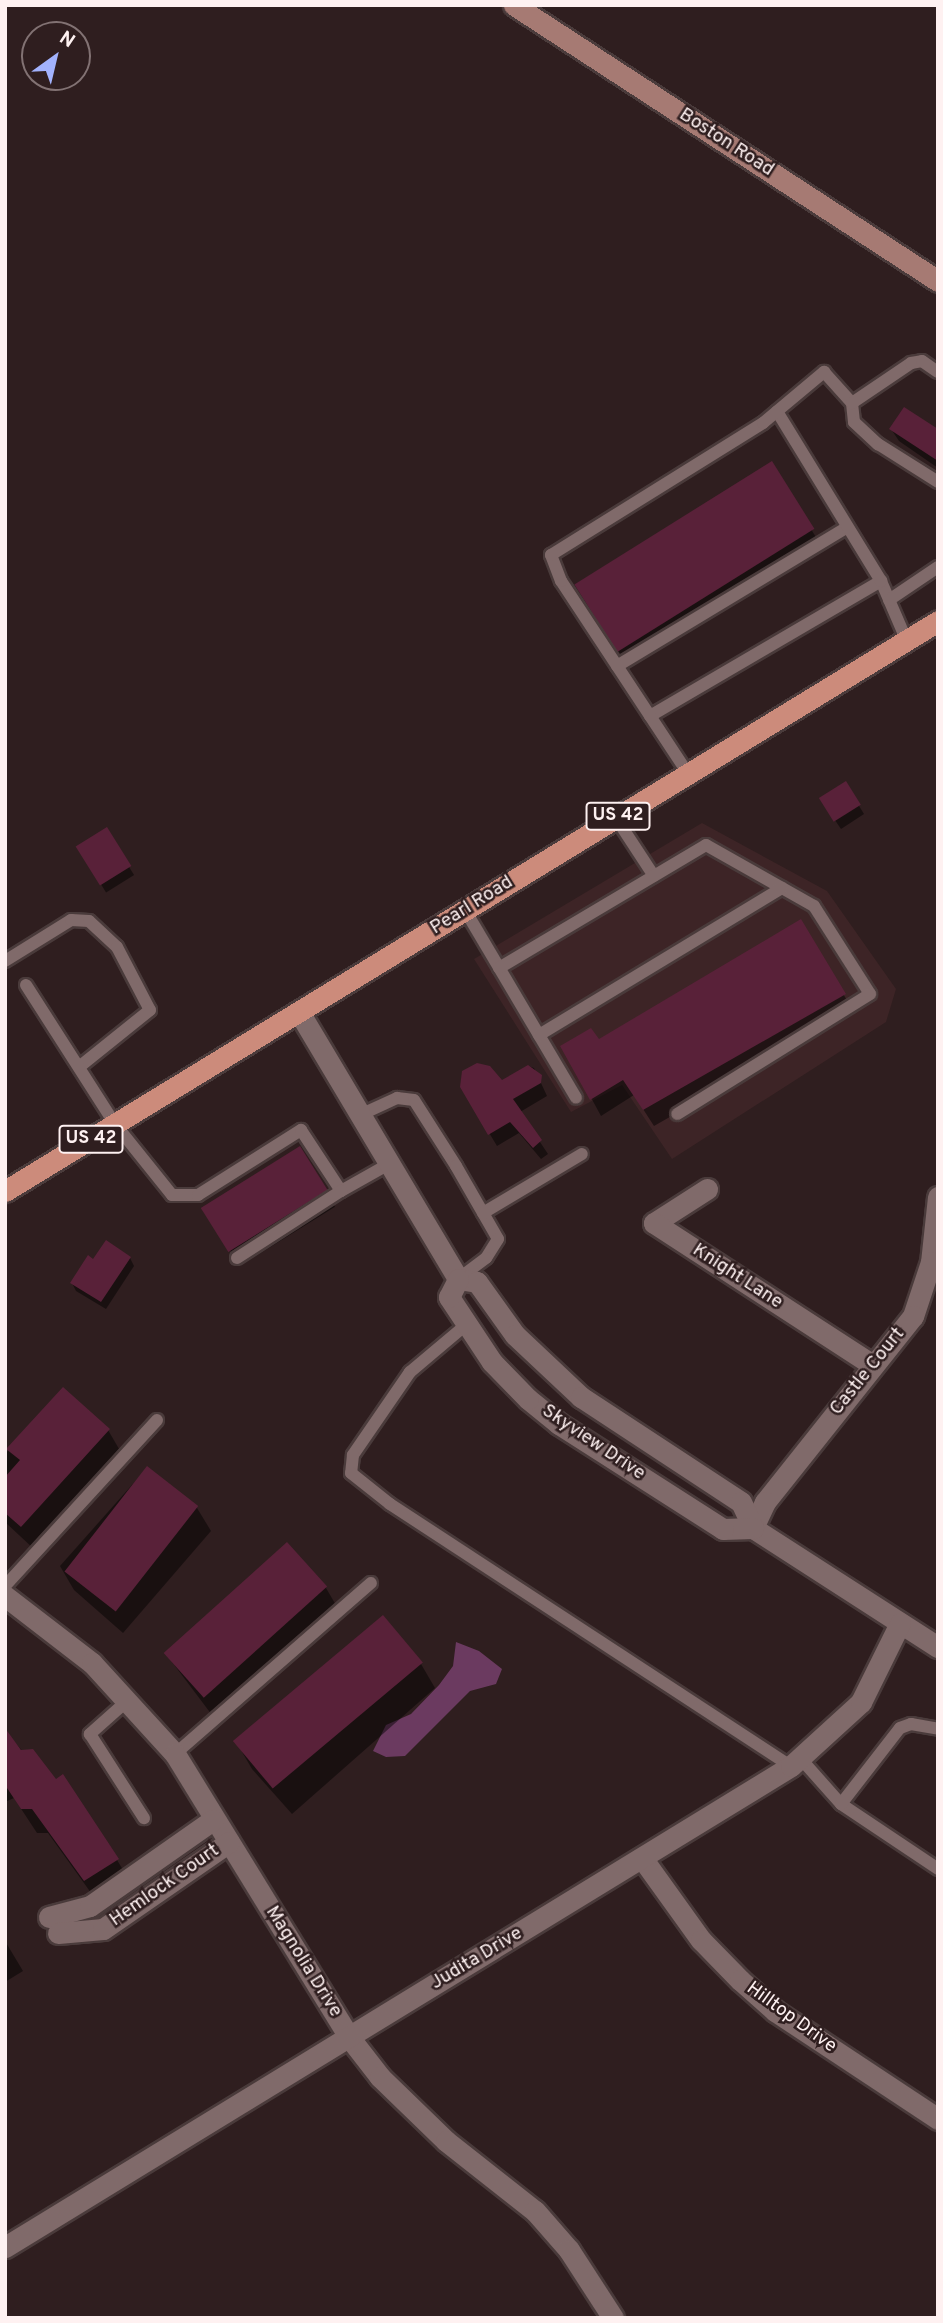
<!DOCTYPE html>
<html>
<head>
<meta charset="utf-8">
<style>
  body { margin:0 }
  #map { position:relative; width:943px; height:2323px; overflow:hidden; background:#2f1e1f; font-family:Overpass,sans-serif }
  div>[style] { position:absolute }
  .built>* { inset:0; background:#3d2426 }
  .water>* { inset:0; background:#6b3a60 }
  .shadow>* { inset:0; background:#0007; transform-origin:0 0 }
  .building>* { inset:0; background:#592139; transform-origin:0 0 }
  .roads { filter:drop-shadow(2px 0 #4a3b3b) drop-shadow(-2px 0 #4a3b3b) drop-shadow(0 2px #4a3b3b) drop-shadow(0 -2px #4a3b3b) }
  .lane>* { height:12px; margin:-6px; padding:0 6px; transform-origin:6px; border-radius:6px; background:#806a6a }
  .street>* { height:21px; margin:-10.5px; padding:0 10.5px; transform-origin:10.5px; border-radius:10.5px; background:#806a6a }
  .secondary>* { height:21px; margin:-10.5px; padding:0 10.5px; transform-origin:10.5px; border-radius:10.5px; background:#a67a73 }
  .primary>* { height:21px; margin:-10.5px; padding:0 10.5px; transform-origin:10.5px; border-radius:10.5px; background:#cc8b7b }
  span { translate:-50% -50%; white-space:nowrap; text-align:center; line-height:1.15; -webkit-text-stroke:5px #2f1e1f; paint-order:stroke }
  .shield-label span { padding:2px 5px; background:#2f1e1f; border:2px solid; border-radius:5px; -webkit-text-stroke-width:0 }
  .shield-label { font-size:18px; color:#fef1f1; font-weight:700 }
  .street-label { font-size:19px; color:#fef1f1 }
  .frame { position:absolute; inset:0; border:7px solid #fef1f1; pointer-events:none }
  .north { position:absolute; left:21px; top:21px; width:70px; height:70px; box-sizing:border-box; background:#2f1e1f; border:2px solid #827273; border-radius:50%; rotate:34deg; font-size:19px; font-weight:700; line-height:28px; text-align:center; color:#fef1f1 }
  .north::after { content:''; display:block; margin:auto; width:24px; height:32px; background:#a2b2fd; clip-path:polygon(50% 0,100% 100%,50% 72%,0 100%) }
</style>
</head>
<body>
<div id="map">
  <div class="built">
    <i style="clip-path:polygon(702px 823px,827px 891px,896px 989px,886px 1022px,672px 1159px,622px 1085px,571px 1112px,474px 959px)"></i>
  </div>
  <div class="water">
    <i style="clip-path:polygon(456px 1642px,479px 1651px,502px 1669px,496px 1684px,470px 1691px,405px 1756px,386px 1757px,373px 1751px,386px 1725px,411px 1714px,439px 1685px,453px 1666px)"></i>
  </div>
  <div class="shadow">
    <i style="clip-path:polygon(891px 429px,938px 434px,938px 468px,899px 441px)"></i>
    <i style="clip-path:polygon(771px 464px,822px 547px,629px 667px,584px 600px)"></i>
    <i style="clip-path:polygon(845px 783px,864px 814px,841px 829px,826px 807px)"></i>
    <i style="left:106px;top:830px;width:53px;height:33px;rotate:58deg"></i>
    <i style="clip-path:polygon(800px 922px,854px 1012px,654px 1126px,634px 1095px,601px 1116px,563px 1046px,599px 1041px)"></i>
    <i style="clip-path:polygon(528px 1066px,534px 1068px,547px 1096px,520px 1112px,548px 1154px,541px 1159px,519px 1133px,497px 1146px,461px 1086px,501px 1082px)"></i>
    <i style="left:299px;top:1149px;width:68px;height:112px;rotate:58deg"></i>
    <i style="clip-path:polygon(130px 1258px,134px 1266px,106px 1309px,76px 1291px,72px 1283px,93px 1262px)"></i>
    <i style="clip-path:polygon(63px 1390px,108px 1430px,122px 1454px,35px 1550px,5px 1522px,5px 1454px)"></i>
    <i style="clip-path:polygon(147px 1468px,197px 1508px,211px 1531px,123px 1633px,74px 1590px,60px 1566px)"></i>
    <i style="clip-path:polygon(287px 1545px,326px 1588px,340px 1612px,215px 1719px,166px 1654px)"></i>
    <i style="clip-path:polygon(421px 1664px,435px 1688px,292px 1814px,252px 1769px,238px 1745px)"></i>
    <i style="clip-path:polygon(5px 1731px,117px 1860px,131px 1883px,99px 1904px,48px 1833px,37px 1833px,14px 1798px,5px 1802px)"></i>
    <i style="clip-path:polygon(5px 1941px,23px 1971px,5px 1982px)"></i>
  </div>
  <div class="building">
    <i style="clip-path:polygon(904px 407px,938px 429px,938px 461px,889px 429px)"></i>
    <i style="left:772px;top:461px;width:80px;height:233px;rotate:58deg"></i>
    <i style="left:846px;top:781px;width:28px;height:32px;rotate:58deg"></i>
    <i style="left:107px;top:827px;width:46px;height:37px;rotate:58deg"></i>
    <i style="clip-path:polygon(801px 919px,846px 994px,643px 1110px,623px 1080px,590px 1100px,560px 1046px,591px 1028px,599px 1039px)"></i>
    <i style="clip-path:polygon(477px 1063px,490px 1066px,502px 1080px,528px 1065px,542px 1075px,541px 1083px,513px 1099px,542px 1140px,533px 1148px,510px 1122px,488px 1135px,460px 1087px,462px 1071px)"></i>
    <i style="left:300px;top:1146px;width:52px;height:117px;rotate:58deg"></i>
    <i style="clip-path:polygon(106px 1240px,131px 1257px,101px 1302px,70px 1283px,88px 1255px,93px 1259px)"></i>
    <i style="clip-path:polygon(63px 1387px,110px 1429px,21px 1527px,5px 1513px,5px 1477px,20px 1460px,6px 1449px)"></i>
    <i style="left:147px;top:1466px;width:65px;height:134px;rotate:38deg"></i>
    <i style="left:287px;top:1542px;width:60px;height:166px;rotate:48deg"></i>
    <i style="left:383px;top:1615px;width:62px;height:196px;rotate:50deg"></i>
    <i style="clip-path:polygon(5px 1728px,21px 1750px,33px 1749px,56px 1779px,63px 1774px,119px 1859px,84px 1881px,32px 1809px,21px 1809px,5px 1785px)"></i>
  </div>
  <div class="roads">
    <div class="lane">
      <i style="left:852px;top:403px;width:19px;rotate:84deg"></i>
      <i style="left:854px;top:422px;width:33px;rotate:43deg"></i>
      <i style="left:878px;top:444px;width:71px;rotate:32.3deg"></i>
      <i style="left:881px;top:581px;width:63px;rotate:66.7deg"></i>
      <i style="left:889px;top:600px;width:59px;rotate:-34deg"></i>
      <i style="left:617px;top:666px;width:269px;rotate:-31.1deg"></i>
      <i style="left:650px;top:716px;width:268px;rotate:-30.3deg"></i>
      <i style="left:881px;top:581px;width:199px;rotate:-121.5deg"></i>
      <i style="left:687px;top:772px;width:229px;rotate:-123.4deg"></i>
      <i style="left:561px;top:581px;width:28px;rotate:-111deg"></i>
      <i style="left:551px;top:555px;width:250px;rotate:-31.9deg"></i>
      <i style="left:763px;top:423px;width:80px;rotate:-39.9deg"></i>
      <i style="left:824px;top:372px;width:42px;rotate:47.9deg"></i>
      <i style="left:852px;top:403px;width:71px;rotate:-34.1deg"></i>
      <i style="left:911px;top:363px;width:11px;rotate:-10deg"></i>
      <i style="left:922px;top:361px;width:19px;rotate:35deg"></i>
      <i style="left:616px;top:818px;width:69px;rotate:56.8deg"></i>
      <i style="left:465px;top:910px;width:218px;rotate:59.4deg"></i>
      <i style="left:5px;top:961px;width:78px;rotate:-31.8deg"></i>
      <i style="left:71px;top:920px;width:18px;rotate:3deg"></i>
      <i style="left:89px;top:921px;width:38px;rotate:43deg"></i>
      <i style="left:117px;top:947px;width:71px;rotate:62.4deg"></i>
      <i style="left:150px;top:1010px;width:91px;rotate:141.2deg"></i>
      <i style="left:499px;top:968px;width:241px;rotate:-30.7deg"></i>
      <i style="left:706px;top:845px;width:124px;rotate:29.5deg"></i>
      <i style="left:814px;top:906px;width:104px;rotate:57.5deg"></i>
      <i style="left:870px;top:994px;width:227px;rotate:148.1deg"></i>
      <i style="left:26px;top:985px;width:165px;rotate:57.4deg"></i>
      <i style="left:115px;top:1124px;width:91px;rotate:51.2deg"></i>
      <i style="left:172px;top:1195px;width:26px"></i>
      <i style="left:198px;top:1195px;width:122px;rotate:-32.3deg"></i>
      <i style="left:301px;top:1130px;width:73px;rotate:56.7deg"></i>
      <i style="left:341px;top:1191px;width:55px;rotate:-29.4deg"></i>
      <i style="left:539px;top:1035px;width:284px;rotate:-31.2deg"></i>
      <i style="left:360px;top:1115px;width:41px;rotate:-24.7deg"></i>
      <i style="left:397px;top:1098px;width:17px;rotate:7deg"></i>
      <i style="left:414px;top:1100px;width:78px;rotate:57.5deg"></i>
      <i style="left:456px;top:1166px;width:84px;rotate:60.1deg"></i>
      <i style="left:498px;top:1239px;width:22px;rotate:122deg"></i>
      <i style="left:486px;top:1258px;width:35px;rotate:143deg"></i>
      <i style="left:483px;top:1213px;width:115px;rotate:-30.8deg"></i>
      <i style="left:237px;top:1258px;width:124px;rotate:-32.8deg"></i>
      <i style="left:467px;top:1324px;width:75px;rotate:139.9deg"></i>
      <i style="left:410px;top:1372px;width:101px;rotate:124.5deg"></i>
      <i style="left:353px;top:1455px;width:18px;rotate:96deg"></i>
      <i style="left:351px;top:1473px;width:50px;rotate:38.5deg"></i>
      <i style="left:390px;top:1504px;width:479px;rotate:33.2deg"></i>
      <i style="left:5px;top:1586px;width:225px;rotate:-47.5deg"></i>
      <i style="left:127px;top:1701px;width:50px;rotate:138.3deg"></i>
      <i style="left:90px;top:1734px;width:100px;rotate:57.3deg"></i>
      <i style="left:175px;top:1754px;width:260px;rotate:-41.1deg"></i>
      <i style="left:801px;top:1759px;width:60px;rotate:48.4deg"></i>
      <i style="left:841px;top:1804px;width:117px;rotate:33.8deg"></i>
      <i style="left:841px;top:1804px;width:96px;rotate:-52.2deg"></i>
      <i style="left:900px;top:1728px;width:12px;rotate:-20deg"></i>
      <i style="left:911px;top:1724px;width:27px;rotate:10deg"></i>
    </div>
    <div class="street">
      <i style="left:299px;top:1012px;width:311px;rotate:59.2deg"></i>
      <i style="left:707px;top:1189px;width:63px;rotate:147.3deg"></i>
      <i style="left:654px;top:1223px;width:261px;rotate:33deg"></i>
      <i style="left:938px;top:1197px;width:65px;rotate:96.1deg"></i>
      <i style="left:931px;top:1262px;width:57px;rotate:108.4deg"></i>
      <i style="left:913px;top:1316px;width:238px;rotate:128.5deg"></i>
      <i style="left:765px;top:1502px;width:29px;rotate:115deg"></i>
      <i style="left:753px;top:1528px;width:220px;rotate:32.8deg"></i>
      <i style="left:458px;top:1279px;width:19px;rotate:9deg"></i>
      <i style="left:477px;top:1282px;width:65px;rotate:54.4deg"></i>
      <i style="left:515px;top:1335px;width:91px;rotate:43.2deg"></i>
      <i style="left:581px;top:1397px;width:191px;rotate:33.3deg"></i>
      <i style="left:741px;top:1502px;width:29px;rotate:65deg"></i>
      <i style="left:753px;top:1528px;width:30px;rotate:178deg"></i>
      <i style="left:723px;top:1529px;width:195px;rotate:-147.4deg"></i>
      <i style="left:559px;top:1424px;width:40px;rotate:-141deg"></i>
      <i style="left:528px;top:1399px;width:52px;rotate:-134.2deg"></i>
      <i style="left:492px;top:1362px;width:78px;rotate:-123.5deg"></i>
      <i style="left:449px;top:1297px;width:20px;rotate:-63deg"></i>
      <i style="left:5px;top:1596px;width:110px;rotate:37.6deg"></i>
      <i style="left:92px;top:1663px;width:123px;rotate:47.6deg"></i>
      <i style="left:175px;top:1754px;width:332px;rotate:58.4deg"></i>
      <i style="left:349px;top:2037px;width:51px;rotate:52.2deg"></i>
      <i style="left:380px;top:2077px;width:92px;rotate:44.1deg"></i>
      <i style="left:446px;top:2141px;width:113px;rotate:38.2deg"></i>
      <i style="left:535px;top:2211px;width:52px;rotate:48.9deg"></i>
      <i style="left:569px;top:2250px;width:81px;rotate:57.1deg"></i>
      <i style="left:642px;top:1858px;width:101px;rotate:54.3deg"></i>
      <i style="left:701px;top:1940px;width:56px;rotate:45.7deg"></i>
      <i style="left:740px;top:1980px;width:47px;rotate:41.5deg"></i>
      <i style="left:775px;top:2011px;width:196px;rotate:33.5deg"></i>
      <i style="left:49px;top:1917px;width:42px;rotate:-15deg"></i>
      <i style="left:90px;top:1906px;width:150px;rotate:-35deg"></i>
      <i style="left:58px;top:1933px;width:45px;rotate:-5.1deg"></i>
      <i style="left:103px;top:1929px;width:153px;rotate:-34.6deg"></i>
      <i style="left:5px;top:2247px;width:921px;rotate:-31.46deg"></i>
      <i style="left:791px;top:1766px;width:95px;rotate:-42.4deg"></i>
      <i style="left:861px;top:1702px;width:88px;rotate:-63.7deg"></i>
    </div>
    <div class="secondary">
      <i style="left:514px;top:5px;width:506px;rotate:33.06deg"></i>
    </div>
    <div class="primary">
      <i style="left:5px;top:1191px;width:1093px;rotate:-31.42deg"></i>
    </div>
  </div>
  <div class="shield-label">
    <span style="left:618px;top:816px">US 42</span>
    <span style="left:91px;top:1139px">US 42</span>
  </div>
  <div class="street-label">
    <span style="left:726px;top:143px;rotate:33deg">Boston Road</span>
    <span style="left:472px;top:906px;rotate:-32deg">Pearl Road</span>
    <span style="left:737px;top:1277px;rotate:33deg">Knight Lane</span>
    <span style="left:868px;top:1372px;rotate:-51deg">Castle Court</span>
    <span style="left:593px;top:1443px;rotate:34deg">Skyview Drive</span>
    <span style="left:165px;top:1886px;rotate:-35deg">Hemlock Court</span>
    <span style="left:477px;top:1959px;rotate:-31deg">Judita Drive</span>
    <span style="left:303px;top:1962px;rotate:58deg">Magnolia Drive</span>
    <span style="left:791px;top:2018px;rotate:36deg">Hilltop Drive</span>
  </div>
  <div class="frame"></div>
  <div class="north">N</div>
</div>
</body>
</html>
